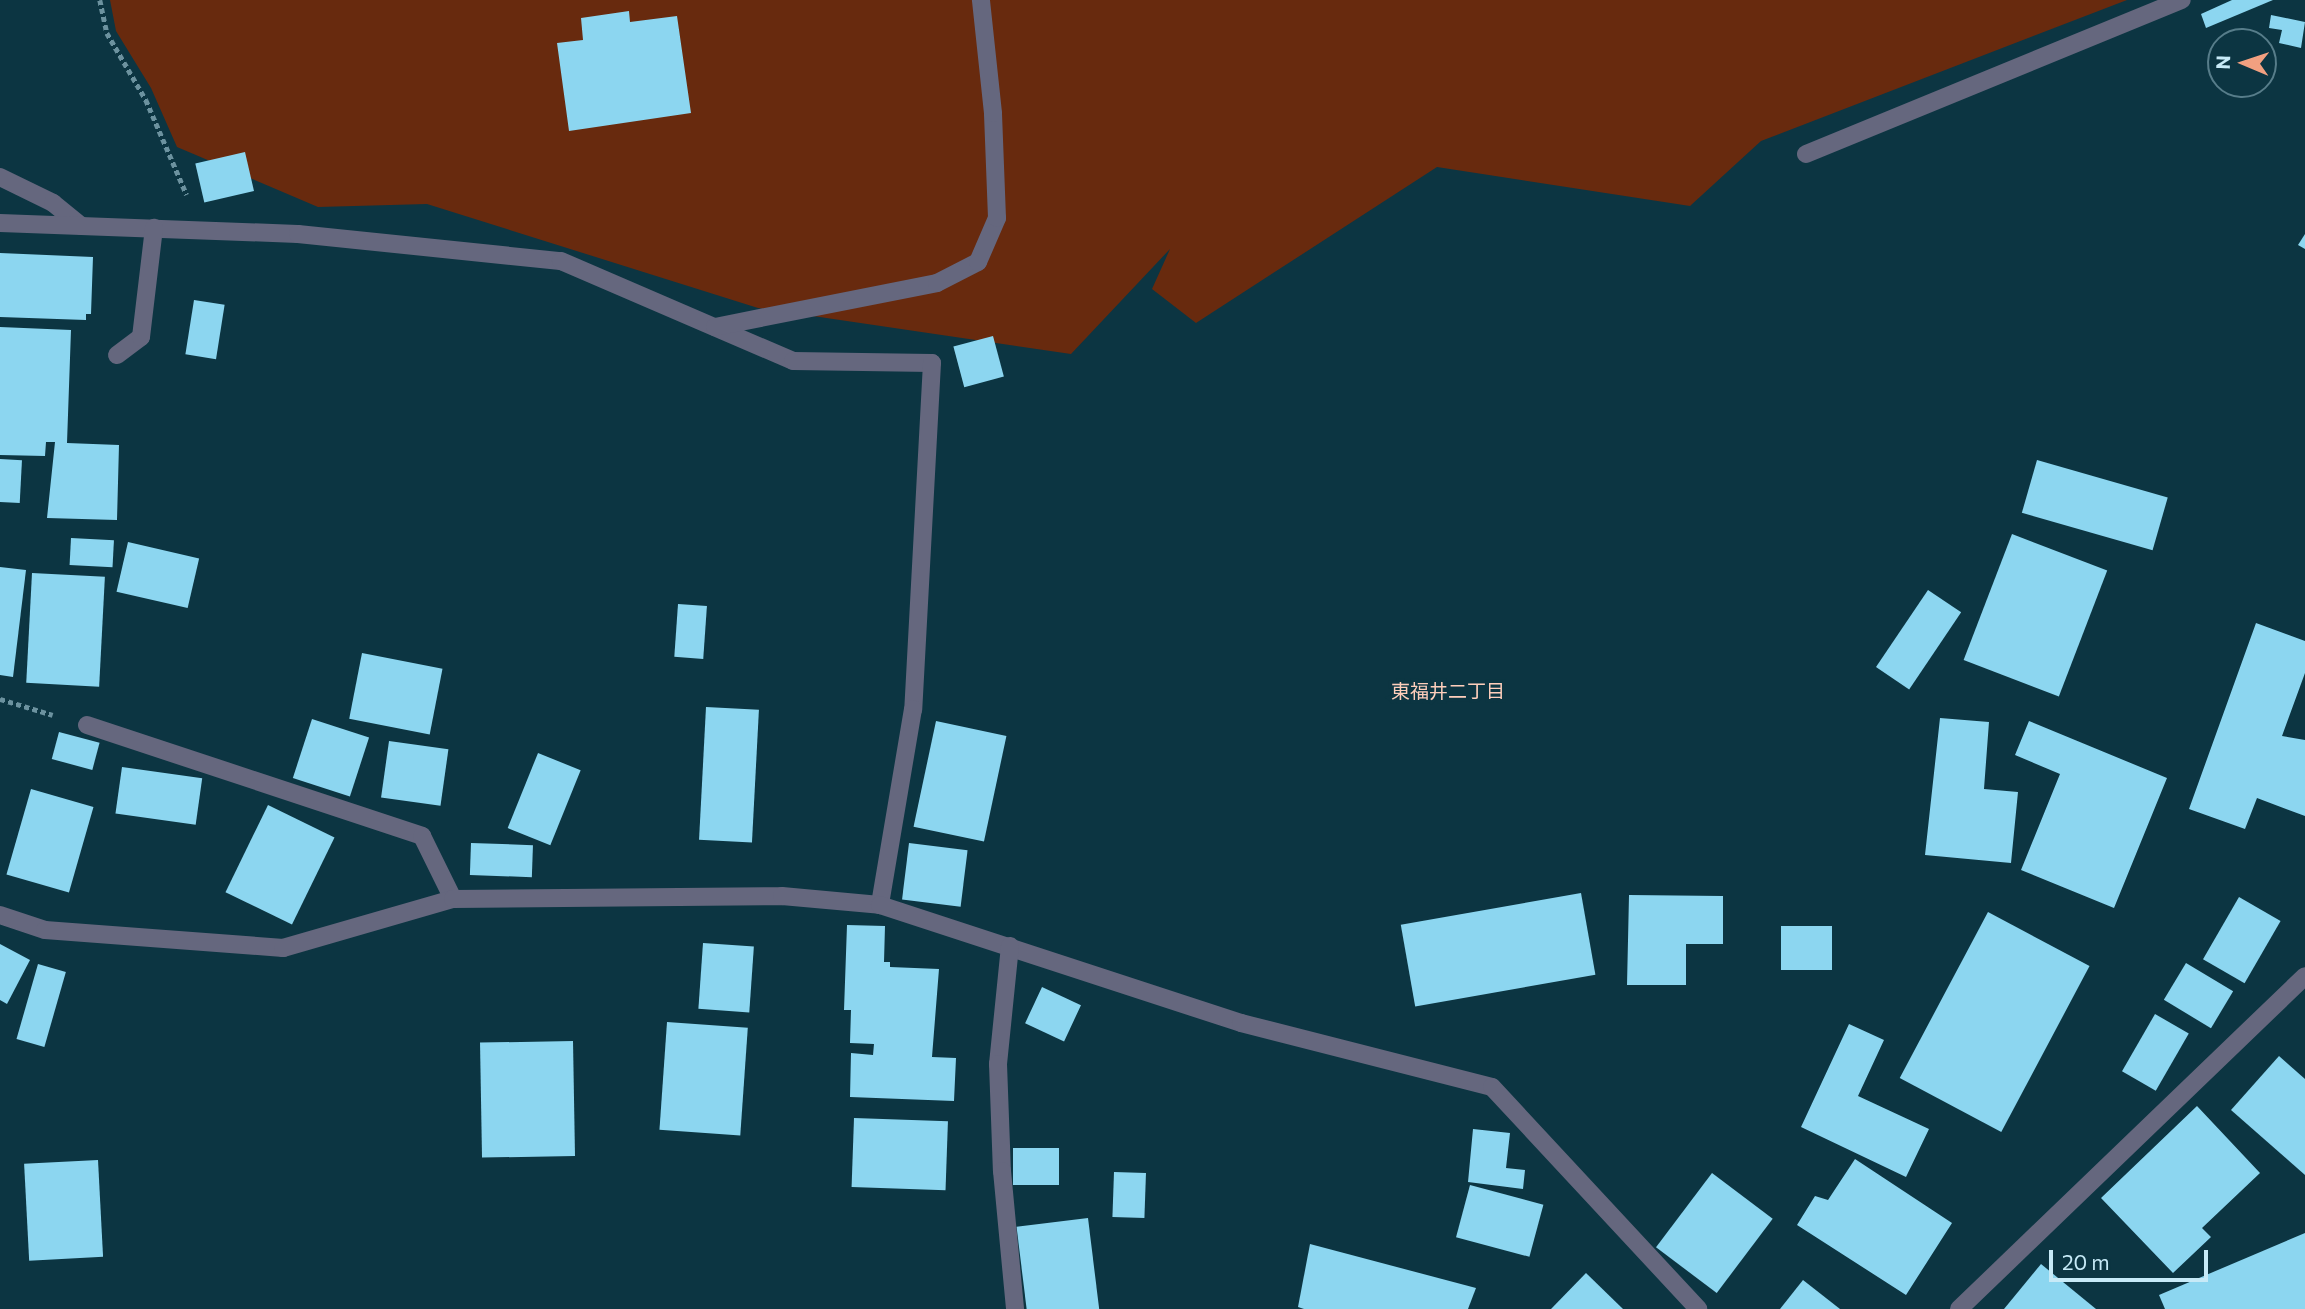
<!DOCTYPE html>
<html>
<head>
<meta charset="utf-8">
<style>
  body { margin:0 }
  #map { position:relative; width:2305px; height:1309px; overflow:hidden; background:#0c3542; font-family:Commissioner,"Noto Sans JP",sans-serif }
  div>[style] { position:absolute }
  .green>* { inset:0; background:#682a0e }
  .building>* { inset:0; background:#8cd6f0; transform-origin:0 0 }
  .path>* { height:4.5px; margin-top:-2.25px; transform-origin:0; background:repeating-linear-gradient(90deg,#6c929f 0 5px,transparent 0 8.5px) }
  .minor>* { height:18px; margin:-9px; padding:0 9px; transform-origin:9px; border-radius:9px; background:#65677e }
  span { translate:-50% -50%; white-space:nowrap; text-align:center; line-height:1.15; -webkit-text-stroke:7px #0c3542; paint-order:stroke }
  .neighbourhood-label { font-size:19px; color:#fecebb }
  .north { position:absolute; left:2207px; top:28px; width:70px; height:70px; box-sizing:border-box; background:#0c3542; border:2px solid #577d8a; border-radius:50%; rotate:272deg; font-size:19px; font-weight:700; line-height:28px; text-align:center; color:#c7eaf7 }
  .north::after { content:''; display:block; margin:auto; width:24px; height:32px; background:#f2a080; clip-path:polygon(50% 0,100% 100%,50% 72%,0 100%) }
  .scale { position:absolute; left:2049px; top:1250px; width:159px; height:32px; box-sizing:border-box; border:4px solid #c7eaf7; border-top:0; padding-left:9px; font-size:21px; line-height:24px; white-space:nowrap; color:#c7eaf7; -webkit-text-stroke:5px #0c3542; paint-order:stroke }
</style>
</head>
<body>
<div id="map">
  <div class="green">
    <i style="clip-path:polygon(110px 0,2127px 0,1761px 141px,1690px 206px,1437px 167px,1196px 323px,1152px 289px,1170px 249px,1071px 354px,758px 308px,427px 204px,318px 207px,177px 147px,151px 88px,116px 31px)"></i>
  </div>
  <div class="building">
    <i style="clip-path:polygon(2232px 0,2273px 0,2206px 28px,2201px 14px)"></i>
    <i style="clip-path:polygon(629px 11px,630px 22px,677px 16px,691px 113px,569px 131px,557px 43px,583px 40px,581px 18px)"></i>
    <i style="clip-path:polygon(2271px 15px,2305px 22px,2301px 48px,2279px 43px,2282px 30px,2269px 28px)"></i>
    <i style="left:245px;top:152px;width:40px;height:51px;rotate:77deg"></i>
    <i style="clip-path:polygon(2305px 234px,2305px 249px,2298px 245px)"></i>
    <i style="clip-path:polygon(0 253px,93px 257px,91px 314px,86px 314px,86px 320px,0 317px)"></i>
    <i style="left:194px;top:300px;width:31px;height:55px;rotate:9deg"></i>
    <i style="clip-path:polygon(0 327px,71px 330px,67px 443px,119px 445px,117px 520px,47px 518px,55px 442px,46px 442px,45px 456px,0 455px)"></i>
    <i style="left:993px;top:336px;width:42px;height:41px;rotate:75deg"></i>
    <i style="left:0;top:459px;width:22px;height:43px;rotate:3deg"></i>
    <i style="left:2037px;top:460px;width:136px;height:55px;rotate:16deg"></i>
    <i style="left:2012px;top:534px;width:102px;height:135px;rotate:21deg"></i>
    <i style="left:71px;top:538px;width:43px;height:27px;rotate:3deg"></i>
    <i style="left:128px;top:542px;width:73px;height:51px;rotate:13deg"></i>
    <i style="clip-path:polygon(0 567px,26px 570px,13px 677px,0 675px)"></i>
    <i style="left:32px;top:573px;width:73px;height:110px;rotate:3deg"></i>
    <i style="left:1928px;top:590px;width:40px;height:93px;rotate:34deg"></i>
    <i style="left:678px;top:604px;width:29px;height:53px;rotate:4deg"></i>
    <i style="clip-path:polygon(2256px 623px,2305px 641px,2305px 673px,2282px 736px,2305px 740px,2305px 816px,2257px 798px,2245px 829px,2189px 809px)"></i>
    <i style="left:362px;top:653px;width:82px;height:67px;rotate:11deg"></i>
    <i style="left:706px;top:707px;width:53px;height:133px;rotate:3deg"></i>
    <i style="clip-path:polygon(1940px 718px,1989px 722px,1984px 789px,2018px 792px,2011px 863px,1925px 855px)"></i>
    <i style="left:312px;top:719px;width:60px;height:62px;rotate:18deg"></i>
    <i style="left:936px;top:721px;width:72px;height:108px;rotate:12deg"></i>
    <i style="clip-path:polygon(2029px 721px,2167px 778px,2114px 908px,2021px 870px,2060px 774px,2015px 755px)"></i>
    <i style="left:59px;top:732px;width:42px;height:28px;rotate:15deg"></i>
    <i style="left:389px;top:741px;width:60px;height:57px;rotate:8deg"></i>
    <i style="left:538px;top:753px;width:46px;height:81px;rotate:22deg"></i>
    <i style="left:122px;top:767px;width:81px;height:47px;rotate:8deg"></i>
    <i style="left:31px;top:789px;width:65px;height:89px;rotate:16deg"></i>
    <i style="left:268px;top:805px;width:74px;height:97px;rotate:26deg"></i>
    <i style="left:471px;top:843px;width:62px;height:32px;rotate:2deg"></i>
    <i style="left:909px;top:843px;width:59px;height:57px;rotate:7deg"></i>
    <i style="left:1581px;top:893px;width:83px;height:183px;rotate:80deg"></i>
    <i style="clip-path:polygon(1629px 895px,1723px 896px,1723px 944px,1686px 944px,1686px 985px,1627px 985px)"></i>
    <i style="left:2239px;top:897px;width:48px;height:72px;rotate:30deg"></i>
    <i style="left:1988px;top:912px;width:115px;height:188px;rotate:28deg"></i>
    <i style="clip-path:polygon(847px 925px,885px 926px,884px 962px,890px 962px,890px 967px,939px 969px,932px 1057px,956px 1058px,954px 1101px,850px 1097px,851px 1053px,873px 1055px,874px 1044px,850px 1043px,851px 1010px,844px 1010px)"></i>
    <i style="left:1781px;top:926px;width:51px;height:44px"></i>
    <i style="left:703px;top:943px;width:51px;height:66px;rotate:4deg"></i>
    <i style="clip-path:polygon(0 944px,30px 960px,7px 1004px,0 1000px)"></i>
    <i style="left:2186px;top:963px;width:55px;height:43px;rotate:31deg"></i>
    <i style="left:38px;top:964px;width:29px;height:78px;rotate:16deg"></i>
    <i style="left:1042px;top:987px;width:43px;height:40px;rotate:25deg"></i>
    <i style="left:2155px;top:1014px;width:39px;height:66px;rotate:30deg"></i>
    <i style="left:667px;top:1022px;width:81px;height:108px;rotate:4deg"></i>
    <i style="clip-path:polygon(1849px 1024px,1884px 1040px,1858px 1096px,1929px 1129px,1906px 1177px,1801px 1127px)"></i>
    <i style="left:573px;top:1041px;width:115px;height:93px;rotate:89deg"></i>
    <i style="clip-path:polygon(2279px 1056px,2305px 1079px,2305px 1175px,2231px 1110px)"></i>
    <i style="clip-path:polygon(2197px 1106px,2260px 1173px,2202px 1228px,2211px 1237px,2173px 1273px,2101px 1198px)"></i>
    <i style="left:854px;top:1118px;width:94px;height:69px;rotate:2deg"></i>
    <i style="clip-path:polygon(1473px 1129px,1510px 1133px,1506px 1168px,1525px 1170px,1523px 1189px,1468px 1182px)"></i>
    <i style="left:1013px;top:1148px;width:46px;height:37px"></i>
    <i style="clip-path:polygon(1855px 1159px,1952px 1223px,1906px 1295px,1797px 1225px,1815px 1196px,1828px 1200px)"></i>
    <i style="left:98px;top:1160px;width:97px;height:74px;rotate:87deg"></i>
    <i style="left:1114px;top:1172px;width:32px;height:45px;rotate:2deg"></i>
    <i style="left:1712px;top:1173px;width:76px;height:93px;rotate:37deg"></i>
    <i style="left:1470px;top:1185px;width:76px;height:54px;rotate:15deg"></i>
    <i style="left:1088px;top:1218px;width:92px;height:72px;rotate:83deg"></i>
    <i style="clip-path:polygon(2305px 1233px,2305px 1309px,2165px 1309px,2159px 1295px)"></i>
    <i style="clip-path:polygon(1310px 1244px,1476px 1288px,1468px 1309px,1304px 1309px,1298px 1307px)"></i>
    <i style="clip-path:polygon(2041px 1264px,2096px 1309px,2004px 1309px)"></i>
    <i style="clip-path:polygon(1586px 1273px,1623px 1309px,1551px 1309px)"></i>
    <i style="clip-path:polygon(1803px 1280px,1840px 1309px,1780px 1309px)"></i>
  </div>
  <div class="path">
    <i style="left:100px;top:0;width:34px;rotate:78deg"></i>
    <i style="left:107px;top:33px;width:78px;rotate:59.8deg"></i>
    <i style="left:146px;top:100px;width:103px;rotate:66.7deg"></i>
    <i style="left:0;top:699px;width:55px;rotate:16.8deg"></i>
  </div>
  <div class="minor">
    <i style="left:1806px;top:154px;width:406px;rotate:-22.3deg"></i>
    <i style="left:0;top:177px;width:59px;rotate:26.1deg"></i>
    <i style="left:53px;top:203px;width:36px;rotate:39deg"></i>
    <i style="left:0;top:223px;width:298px;rotate:2.1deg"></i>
    <i style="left:298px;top:234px;width:264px;rotate:5.9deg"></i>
    <i style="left:561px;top:261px;width:253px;rotate:23.3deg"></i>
    <i style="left:793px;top:361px;width:139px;rotate:0.8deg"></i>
    <i style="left:932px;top:363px;width:347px;rotate:93.1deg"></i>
    <i style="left:913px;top:709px;width:199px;rotate:99.6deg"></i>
    <i style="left:715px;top:327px;width:226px;rotate:-11.2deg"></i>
    <i style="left:937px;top:283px;width:46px;rotate:-27.1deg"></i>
    <i style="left:978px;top:262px;width:48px;rotate:-66.6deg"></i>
    <i style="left:997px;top:218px;width:105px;rotate:-92.2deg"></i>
    <i style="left:993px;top:113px;width:114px;rotate:-96.1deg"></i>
    <i style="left:117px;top:355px;width:30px;rotate:-37deg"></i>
    <i style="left:141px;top:337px;width:110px;rotate:-83.2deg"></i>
    <i style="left:87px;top:725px;width:353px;rotate:18.3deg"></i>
    <i style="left:422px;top:836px;width:70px;rotate:63.8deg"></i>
    <i style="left:0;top:915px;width:47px;rotate:18.4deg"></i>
    <i style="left:45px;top:930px;width:239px;rotate:4.3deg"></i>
    <i style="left:283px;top:948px;width:177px;rotate:-16.1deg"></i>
    <i style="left:453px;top:899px;width:329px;rotate:-0.5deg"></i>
    <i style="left:782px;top:896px;width:98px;rotate:5.2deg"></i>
    <i style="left:880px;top:905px;width:380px;rotate:18.1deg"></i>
    <i style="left:1241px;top:1023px;width:259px;rotate:14.3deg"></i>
    <i style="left:1492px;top:1087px;width:303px;rotate:47.1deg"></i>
    <i style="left:1010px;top:946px;width:119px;rotate:95.8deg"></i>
    <i style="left:998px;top:1064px;width:107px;rotate:87.9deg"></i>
    <i style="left:1002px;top:1171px;width:139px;rotate:84.6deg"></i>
    <i style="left:1959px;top:1309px;width:480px;rotate:-43.9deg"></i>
  </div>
  <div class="neighbourhood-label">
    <span style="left:1448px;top:691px">東福井二丁目</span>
  </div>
  <div class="north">N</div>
  <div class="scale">20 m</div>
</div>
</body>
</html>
